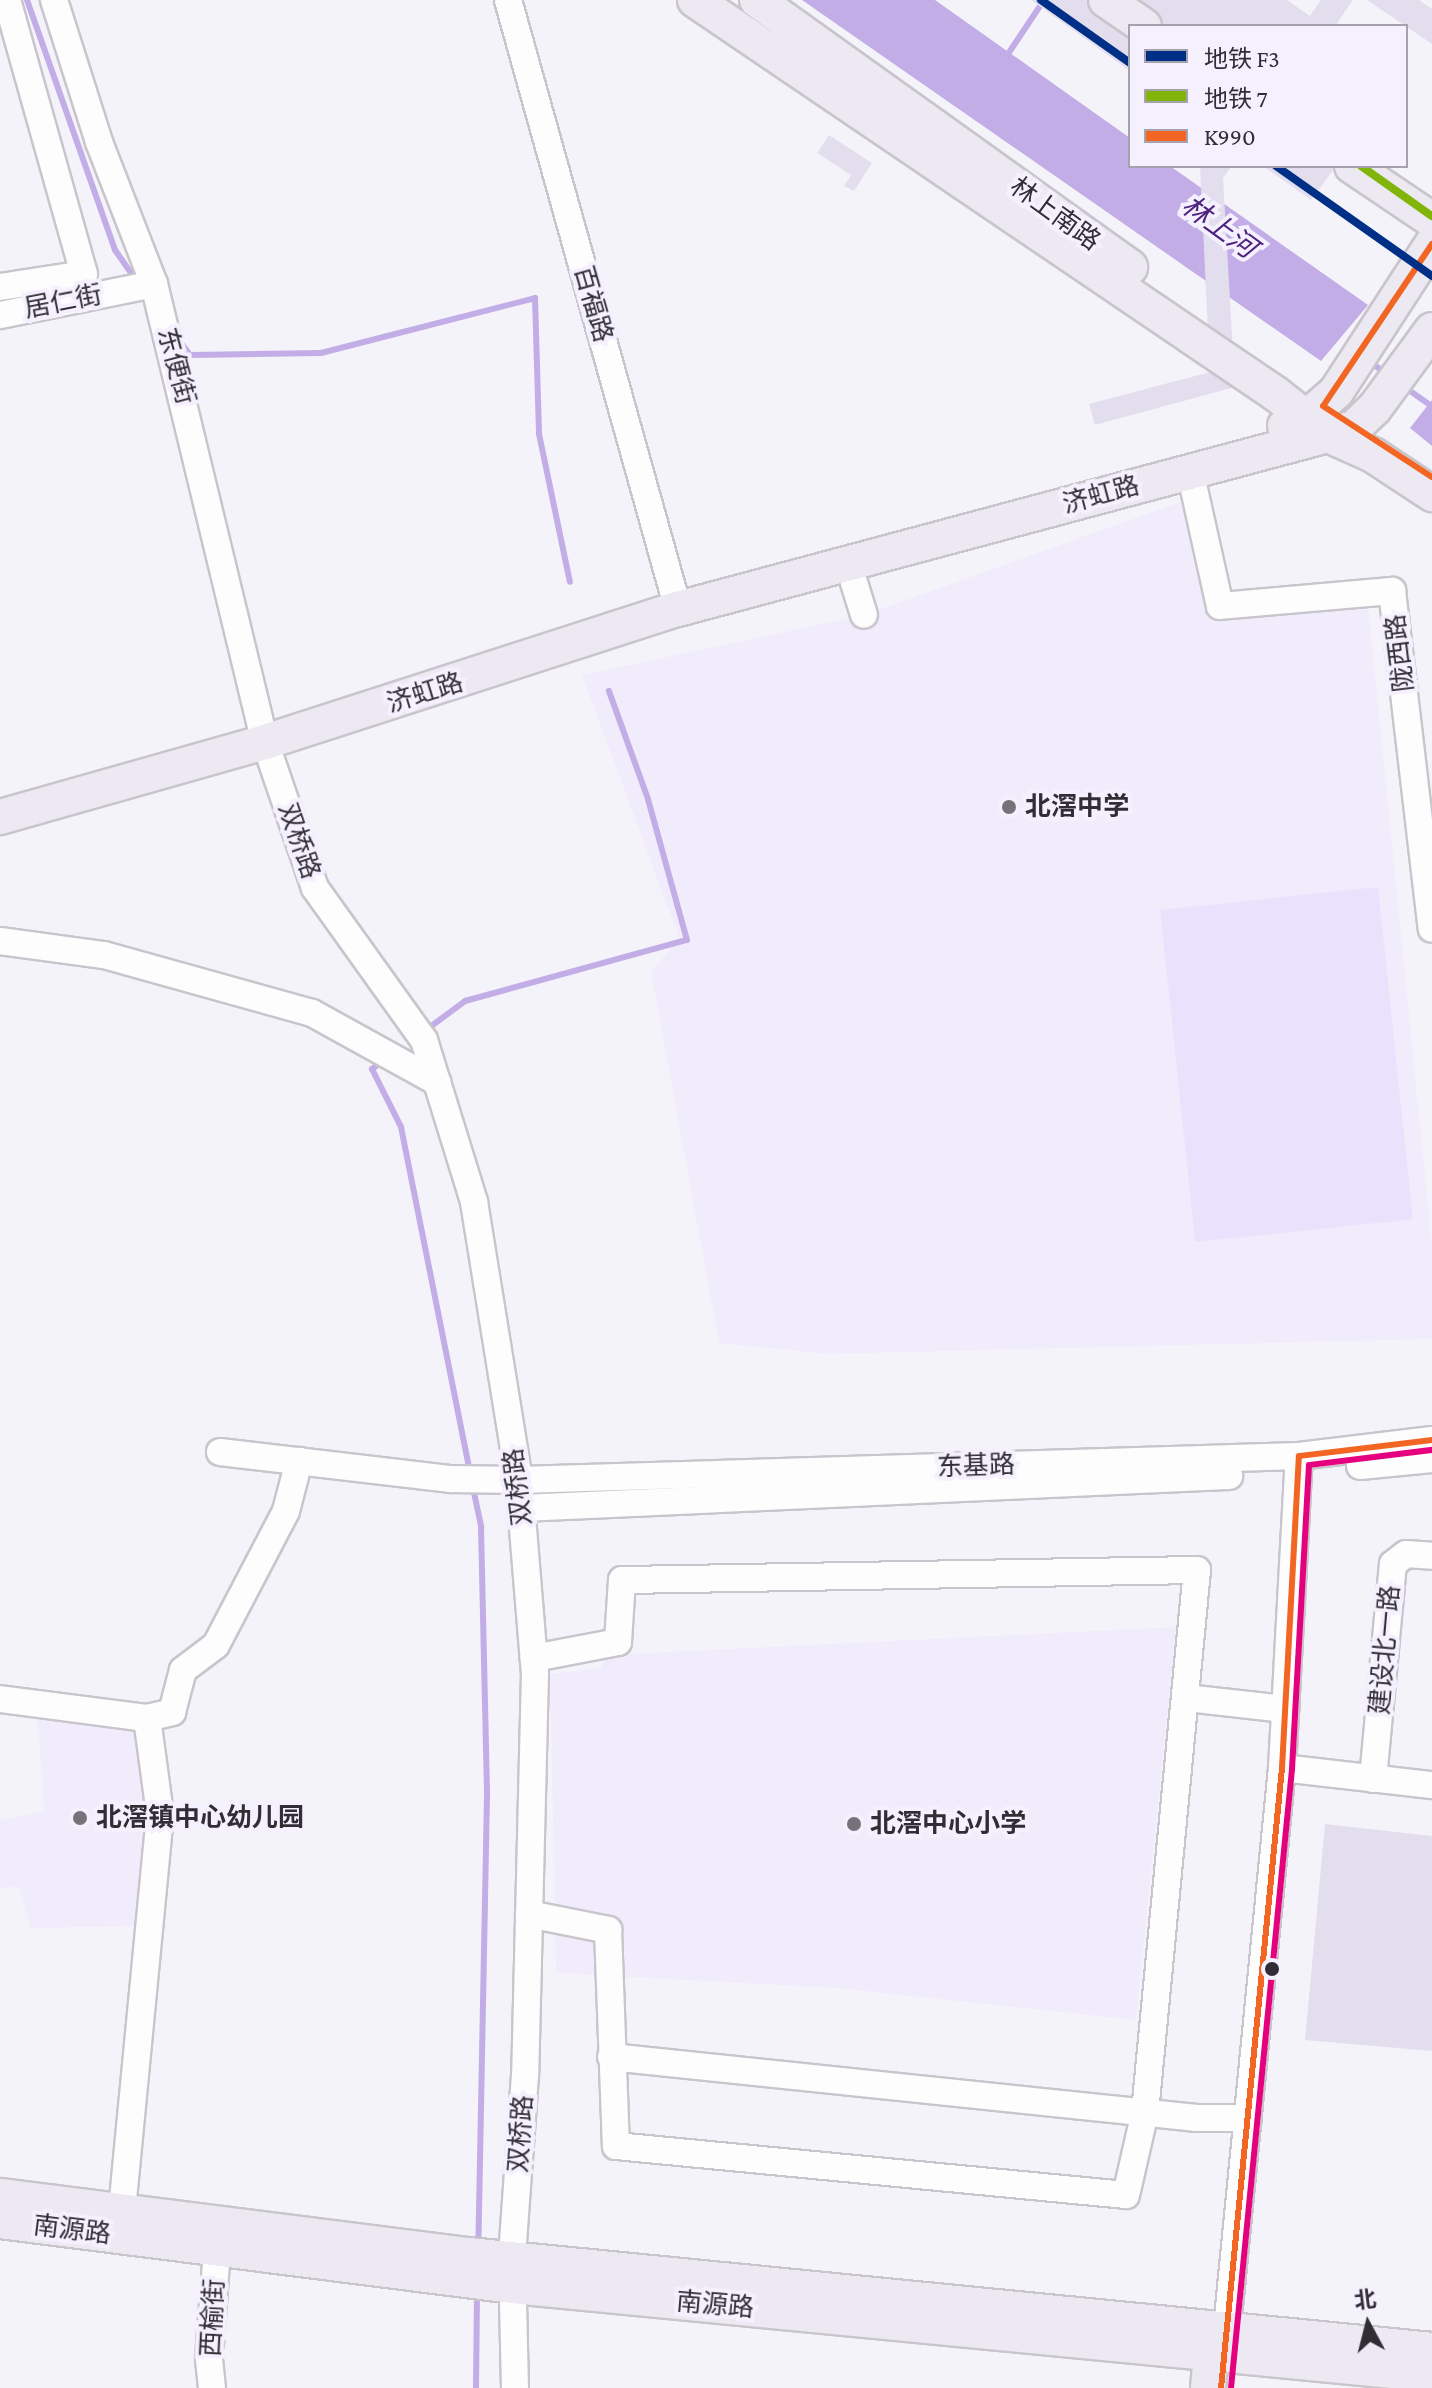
<!DOCTYPE html>
<html>
<head>
<meta charset="utf-8">
<style>
  body { margin:0 }
  #map { position:relative; width:1432px; height:2388px; overflow:hidden; background:#f5f3fa; font-family:"Crimson Pro","Noto Sans SC",serif }
  div>[style] { position:absolute }
  .built>* { inset:0; background:#f1ecfc }
  .green>* { inset:0; background:#eae2fc; transform-origin:0 0 }
  .water>* { inset:0; background:#c2ade6 }
  .stream>* { height:6px; margin:-3px; padding:0 3px; transform-origin:3px; border-radius:3px; background:#c2ade6 }
  .building>* { inset:0; background:#e3deed }
  .roads { filter:drop-shadow(2px 0 #c8c5cc) drop-shadow(-2px 0 #c8c5cc) drop-shadow(0 2px #c8c5cc) drop-shadow(0 -2px #c8c5cc) }
  .minor>* { height:26px; margin:-13px; padding:0 13px; transform-origin:13px; border-radius:13px; background:#fefdfe }
  .major>* { height:34px; margin:-17px; padding:0 17px; transform-origin:17px; border-radius:17px; background:#ece9f2 }
  .bus-1>* { height:6px; margin:-3px; padding:0 3px; transform-origin:3px; border-radius:3px; background:#f26522 }
  .bus-2>* { height:6px; margin:-3px; padding:0 3px; transform-origin:3px; border-radius:3px; background:#e5007d }
  .metro-1>* { height:8px; margin:-4px; padding:0 4px; transform-origin:4px; border-radius:4px; background:#002f87 }
  .metro-2>* { height:8px; margin:-4px; padding:0 4px; transform-origin:4px; border-radius:4px; background:#82b50b }
  .dots>* { width:22px; height:22px; translate:-50% -50%; box-sizing:border-box; border:4px solid #f4f0fd; border-radius:50% }
  span { translate:-50% -50%; white-space:nowrap; text-align:center; line-height:1.15; -webkit-text-stroke:8px #f4f0fd; paint-order:stroke }
  .street-label { font-size:26px; color:#302d35 }
  .poi-label { font-size:26px; color:#302d35; font-weight:700 }
  .left { translate:0 -50%; text-align:left }
  .water-label { font-size:28px; color:#4d237f; font-style:italic }
  .legend { position:absolute; left:1128px; top:24px; width:280px; height:144px; box-sizing:border-box; background:#f4f0fd; border:2px solid #a6a2ad; margin:0; padding:10px 14px; list-style:none; font-size:24px; color:#302d35 }
  .legend li { display:flex; align-items:center; gap:16px; height:40px }
  .legend b { width:40px; border:2px solid #a6a2ad }
  .north { position:absolute; left:1328px; top:2284px; width:80px; height:80px; -webkit-text-stroke:6px #f4f0fd; paint-order:stroke; rotate:353deg; font-size:22px; font-weight:700; line-height:32px; text-align:center; color:#302d35 }
  .north::after { content:''; display:block; margin:auto; width:28px; height:36px; background:#302d35; clip-path:polygon(50% 0,100% 100%,50% 72%,0 100%) }
</style>
</head>
<body>
<div id="map">
  <div class="built">
    <i style="clip-path:polygon(1183px 501px,1212px 622px,1368px 604px,1432px 1246px,1432px 1339px,829px 1354px,719px 1343px,651px 972px,679px 938px,582px 675px,864px 615px)"></i>
    <i style="clip-path:polygon(1176px 1627px,1136px 2020px,836px 1988px,556px 1973px,550px 1674px,601px 1668px,605px 1655px)"></i>
    <i style="clip-path:polygon(37px 1709px,139px 1725px,150px 1816px,139px 1926px,31px 1928px,19px 1887px,0 1888px,0 1820px,44px 1811px)"></i>
  </div>
  <div class="green">
    <i style="left:1378px;top:887px;width:334px;height:219px;rotate:84deg"></i>
  </div>
  <div class="water">
    <i style="clip-path:polygon(802px 0,935px 0,1130px 138px,1130px 166px,1170px 166px,1368px 305px,1321px 361px)"></i>
    <i style="clip-path:polygon(1432px 400px,1432px 446px,1410px 428px)"></i>
  </div>
  <div class="stream">
    <i style="left:27px;top:0;width:265px;rotate:70.6deg"></i>
    <i style="left:115px;top:250px;width:35px;rotate:55deg"></i>
    <i style="left:1006px;top:57px;width:69px;rotate:-56.3deg"></i>
    <i style="left:179px;top:340px;width:19px;rotate:54deg"></i>
    <i style="left:190px;top:355px;width:131px;rotate:-0.9deg"></i>
    <i style="left:321px;top:353px;width:221px;rotate:-14.4deg"></i>
    <i style="left:535px;top:298px;width:136px;rotate:88.3deg"></i>
    <i style="left:539px;top:434px;width:151px;rotate:78.2deg"></i>
    <i style="left:1367px;top:360px;width:24px;rotate:35deg"></i>
    <i style="left:1403px;top:386px;width:35px;rotate:35deg"></i>
    <i style="left:426px;top:1030px;width:49px;rotate:-36.6deg"></i>
    <i style="left:465px;top:1001px;width:230px;rotate:-15.4deg"></i>
    <i style="left:687px;top:940px;width:146px;rotate:-105.5deg"></i>
    <i style="left:648px;top:799px;width:115px;rotate:-109.9deg"></i>
    <i style="left:384px;top:1060px;width:15px;rotate:143deg"></i>
    <i style="left:372px;top:1069px;width:65px;rotate:63.4deg"></i>
    <i style="left:401px;top:1127px;width:353px;rotate:78.7deg"></i>
    <i style="left:473px;top:1488px;width:40px;rotate:78deg"></i>
    <i style="left:481px;top:1527px;width:268px;rotate:88.7deg"></i>
    <i style="left:487px;top:1795px;width:449px;rotate:91.1deg"></i>
    <i style="left:476px;top:2388px;width:97px;rotate:-89.4deg"></i>
  </div>
  <div class="building">
    <i style="clip-path:polygon(1031px 0,1287px 0,1310px 16px,1321px 0,1353px 0,1335px 26px,1130px 26px,1130px 71px)"></i>
    <i style="clip-path:polygon(1367px 0,1419px 0,1432px 9px,1432px 44px)"></i>
    <i style="clip-path:polygon(829px 135px,872px 163px,854px 191px,844px 186px,851px 175px,817px 153px)"></i>
    <i style="clip-path:polygon(1200px 166px,1232px 166px,1223px 178px,1235px 387px,1095px 425px,1089px 404px,1210px 372px)"></i>
    <i style="clip-path:polygon(1263px 166px,1336px 166px,1311px 200px)"></i>
    <i style="clip-path:polygon(1325px 1824px,1432px 1836px,1432px 2051px,1305px 2040px)"></i>
  </div>
  <div class="roads">
    <div class="minor">
      <i style="left:54px;top:0;width:149px;rotate:72.4deg"></i>
      <i style="left:99px;top:142px;width:152px;rotate:68.8deg"></i>
      <i style="left:154px;top:284px;width:471px;rotate:76.4deg"></i>
      <i style="left:265px;top:742px;width:154px;rotate:71.1deg"></i>
      <i style="left:315px;top:888px;width:187px;rotate:54.4deg"></i>
      <i style="left:424px;top:1040px;width:170px;rotate:72.8deg"></i>
      <i style="left:474px;top:1202px;width:282px;rotate:80.8deg"></i>
      <i style="left:519px;top:1480px;width:194px;rotate:85.3deg"></i>
      <i style="left:535px;top:1673px;width:402px;rotate:91.4deg"></i>
      <i style="left:525px;top:2075px;width:182px;rotate:94.1deg"></i>
      <i style="left:512px;top:2257px;width:131px;rotate:88.7deg"></i>
      <i style="left:508px;top:0;width:632px;rotate:74.4deg"></i>
      <i style="left:0;top:287px;width:85px;rotate:-8.8deg"></i>
      <i style="left:84px;top:274px;width:285px;rotate:-105.7deg"></i>
      <i style="left:0;top:315px;width:157px;rotate:-11.4deg"></i>
      <i style="left:1190px;top:471px;width:138px;rotate:77.5deg"></i>
      <i style="left:1220px;top:606px;width:173px;rotate:-5deg"></i>
      <i style="left:1392px;top:591px;width:340px;rotate:83.3deg"></i>
      <i style="left:848px;top:563px;width:54px;rotate:72.9deg"></i>
      <i style="left:0;top:941px;width:105px;rotate:7.7deg"></i>
      <i style="left:104px;top:955px;width:216px;rotate:15.6deg"></i>
      <i style="left:312px;top:1013px;width:143px;rotate:28.9deg"></i>
      <i style="left:220px;top:1452px;width:233px;rotate:6.7deg"></i>
      <i style="left:451px;top:1479px;width:68px;rotate:0.8deg"></i>
      <i style="left:519px;top:1480px;width:780px;rotate:-1.76deg"></i>
      <i style="left:1299px;top:1456px;width:134px;rotate:-6.9deg"></i>
      <i style="left:1360px;top:1466px;width:72px;rotate:-5.6deg"></i>
      <i style="left:522px;top:1508px;width:708px;rotate:-2.59deg"></i>
      <i style="left:1187px;top:1698px;width:99px;rotate:6.4deg"></i>
      <i style="left:0;top:1699px;width:148px;rotate:7.4deg"></i>
      <i style="left:1282px;top:1768px;width:151px;rotate:6.5deg"></i>
      <i style="left:1373px;top:1779px;width:216px;rotate:-84.7deg"></i>
      <i style="left:1393px;top:1564px;width:16px;rotate:-38deg"></i>
      <i style="left:1406px;top:1554px;width:26px;rotate:4deg"></i>
      <i style="left:529px;top:1914px;width:81px;rotate:11.4deg"></i>
      <i style="left:608px;top:1930px;width:216px;rotate:87.9deg"></i>
      <i style="left:616px;top:2146px;width:512px;rotate:5.49deg"></i>
      <i style="left:1126px;top:2195px;width:85px;rotate:-77.1deg"></i>
      <i style="left:1145px;top:2112px;width:544px;rotate:-84.52deg"></i>
      <i style="left:1197px;top:1570px;width:575px;rotate:179deg"></i>
      <i style="left:622px;top:1580px;width:62px;rotate:93.7deg"></i>
      <i style="left:618px;top:1642px;width:86px;rotate:169.2deg"></i>
      <i style="left:611px;top:2057px;width:589px;rotate:5.94deg"></i>
      <i style="left:1197px;top:2118px;width:51px"></i>
      <i style="left:122px;top:2210px;width:398px;rotate:-84.5deg"></i>
      <i style="left:160px;top:1814px;width:97px;rotate:-97.7deg"></i>
      <i style="left:147px;top:1718px;width:26px;rotate:-13deg"></i>
      <i style="left:172px;top:1712px;width:43px;rotate:-75.3deg"></i>
      <i style="left:183px;top:1670px;width:41px;rotate:-37.1deg"></i>
      <i style="left:216px;top:1645px;width:151px;rotate:-62.4deg"></i>
      <i style="left:286px;top:1511px;width:52px;rotate:-75.4deg"></i>
      <i style="left:1227px;top:2328px;width:563px;rotate:-84.39deg"></i>
      <i style="left:1282px;top:1768px;width:312px;rotate:-86.9deg"></i>
      <i style="left:212px;top:2388px;width:30px;rotate:-96deg"></i>
      <i style="left:209px;top:2358px;width:109px;rotate:-85.8deg"></i>
    </div>
    <div class="major">
      <i style="left:695px;top:0;width:702px;rotate:34.14deg"></i>
      <i style="left:1276px;top:394px;width:66px;rotate:38.3deg"></i>
      <i style="left:1328px;top:435px;width:49px;rotate:24deg"></i>
      <i style="left:1373px;top:455px;width:71px;rotate:33.5deg"></i>
      <i style="left:757px;top:0;width:459px;rotate:35.6deg"></i>
      <i style="left:1106px;top:0;width:46px;rotate:34.4deg"></i>
      <i style="left:1352px;top:166px;width:97px;rotate:34deg"></i>
      <i style="left:1285px;top:426px;width:21px;rotate:-19deg"></i>
      <i style="left:1305px;top:419px;width:41px;rotate:-41.1deg"></i>
      <i style="left:1336px;top:392px;width:176px;rotate:-57deg"></i>
      <i style="left:1354px;top:428px;width:28px;rotate:-44deg"></i>
      <i style="left:1374px;top:409px;width:98px;rotate:-53.7deg"></i>
      <i style="left:0;top:817px;width:275px;rotate:-15.8deg"></i>
      <i style="left:265px;top:742px;width:434px;rotate:-17.9deg"></i>
      <i style="left:678px;top:609px;width:700px;rotate:-14.99deg"></i>
      <i style="left:0;top:2196px;width:473px;rotate:7.2deg"></i>
      <i style="left:469px;top:2255px;width:968px;rotate:5.63deg"></i>
      <i style="left:0;top:2221px;width:517px;rotate:7.22deg"></i>
      <i style="left:513px;top:2286px;width:923px;rotate:5.53deg"></i>
      <i style="left:1208px;top:2388px;width:57px;rotate:-85deg"></i>
    </div>
  </div>
  <div class="bus-1">
    <i style="left:1432px;top:244px;width:195px;rotate:123.9deg"></i>
    <i style="left:1323px;top:406px;width:130px;rotate:33.1deg"></i>
    <i style="left:1221px;top:2388px;width:623px;rotate:-84.38deg"></i>
    <i style="left:1282px;top:1768px;width:312px;rotate:-86.9deg"></i>
    <i style="left:1299px;top:1456px;width:134px;rotate:-6.9deg"></i>
  </div>
  <div class="bus-2">
    <i style="left:1231px;top:2388px;width:622px;rotate:-84.37deg"></i>
    <i style="left:1292px;top:1769px;width:304px;rotate:-86.8deg"></i>
    <i style="left:1309px;top:1465px;width:124px;rotate:-7deg"></i>
  </div>
  <div class="metro-1">
    <i style="left:1041px;top:0;width:109px;rotate:35.3deg"></i>
    <i style="left:1276px;top:166px;width:191px;rotate:35.2deg"></i>
  </div>
  <div class="metro-2">
    <i style="left:1361px;top:166px;width:87px;rotate:35.2deg"></i>
  </div>
  <div class="dots">
    <i style="left:1009px;top:807px;background:#75727a"></i>
    <i style="left:80px;top:1818px;background:#75727a"></i>
    <i style="left:854px;top:1824px;background:#75727a"></i>
    <i style="left:1272px;top:1969px;background:#302d35"></i>
  </div>
  <div class="street-label">
    <span style="left:1055px;top:214px;rotate:36deg">林上南路</span>
    <span style="left:63px;top:302px;rotate:-11deg">居仁街</span>
    <span style="left:593px;top:304px;rotate:74deg">百福路</span>
    <span style="left:176px;top:366px;rotate:75deg">东便街</span>
    <span style="left:1101px;top:495px;rotate:-15deg">济虹路</span>
    <span style="left:1400px;top:653px;rotate:-97deg">陇西路</span>
    <span style="left:425px;top:693px;rotate:-17deg">济虹路</span>
    <span style="left:299px;top:841px;rotate:71deg">双桥路</span>
    <span style="left:976px;top:1466px;rotate:-2deg">东基路</span>
    <span style="left:518px;top:1487px;rotate:-97deg">双桥路</span>
    <span style="left:1385px;top:1650px;rotate:-85deg">建设北一路</span>
    <span style="left:521px;top:2134px;rotate:-86deg">双桥路</span>
    <span style="left:72px;top:2230px;rotate:7deg">南源路</span>
    <span style="left:715px;top:2305px;rotate:5deg">南源路</span>
    <span style="left:213px;top:2318px;rotate:-87deg">西榆街</span>
  </div>
  <div class="poi-label">
    <span class="left" style="left:1025px;top:807px">北滘中学</span>
    <span class="left" style="left:96px;top:1818px">北滘镇中心幼儿园</span>
    <span class="left" style="left:870px;top:1824px">北滘中心小学</span>
  </div>
  <div class="water-label">
    <span style="left:1219px;top:227px;rotate:36deg">林上河</span>
  </div>
  <ul class="legend">
  <li><b style="height:10px;background:#002f87"></b>地铁 F3</li>
  <li><b style="height:10px;background:#82b50b"></b>地铁 7</li>
  <li><b style="height:10px;background:#f26522"></b>K990</li>
  </ul>
  <div class="north">北</div>
</div>
</body>
</html>
